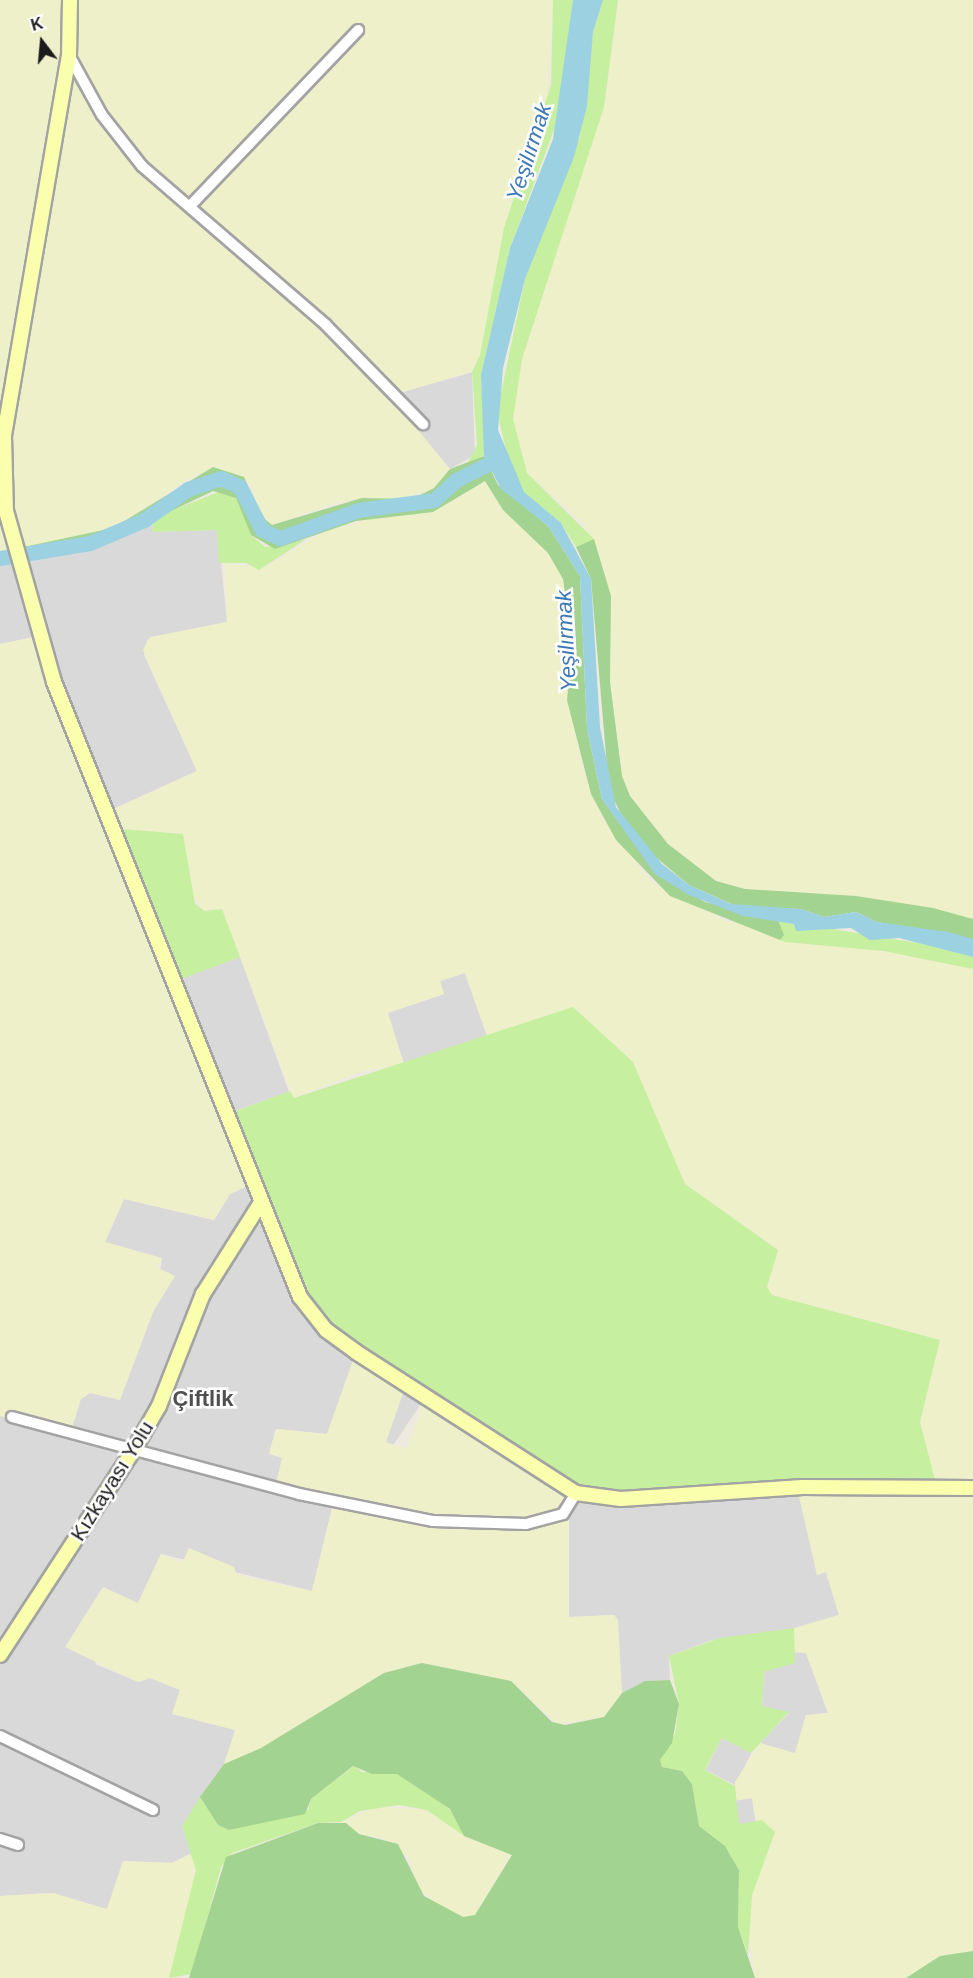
<!DOCTYPE html>
<html>
<head>
<meta charset="utf-8">
<style>
  body { margin:0 }
  #map { position:relative; width:973px; height:1978px; overflow:hidden; background:#efeae0; font-family:Arial,sans-serif }
  div>[style] { position:absolute }
  .residential>* { inset:0; background:#dad9d9; transform-origin:0 0 }
  .farmland>* { inset:0; background:#edf0c9 }
  .grass>* { inset:0; background:#c6efa0 }
  .forest>* { inset:0; background:#a3d390 }
  .water>* { inset:0; background:#9bd1e1 }
  .river>* { height:15px; margin:-7.5px; padding:0 7.5px; transform-origin:7.5px; border-radius:7.5px; background:#9bd1e1 }
  .roads { filter:drop-shadow(2px 0 #a3a3a3) drop-shadow(-2px 0 #a3a3a3) drop-shadow(0 2px #a3a3a3) drop-shadow(0 -2px #a3a3a3) }
  .street>* { height:10px; margin:-5px; padding:0 5px; transform-origin:5px; border-radius:5px; background:#fff }
  .secondary>* { height:14px; margin:-7px; padding:0 7px; transform-origin:7px; border-radius:7px; background:#faffae }
  span { translate:-50% -50%; white-space:nowrap; text-align:center; line-height:1.15; -webkit-text-stroke:5px #fff; paint-order:stroke }
  .street-label { font-size:21px; color:#1c1c1c }
  .water-label { font-size:22px; color:#3f79b5; font-style:italic }
  .neighbourhood-label { font-size:22px; color:#4f4f4f; font-weight:700 }
  .north { position:absolute; left:12px; top:12px; width:60px; height:60px; -webkit-text-stroke:4px #fff; paint-order:stroke; rotate:344deg; font-size:16px; font-weight:700; line-height:24px; text-align:center; color:#1c1c1c }
  .north::after { content:''; display:block; margin:auto; width:21px; height:27px; background:#1c1c1c; clip-path:polygon(50% 0,100% 100%,50% 72%,0 100%) }
</style>
</head>
<body>
<div id="map">
  <div class="residential">
    <i style="clip-path:polygon(472px 372px,475px 455px,450px 469px,394px 401px,396px 394px)"></i>
    <i style="clip-path:polygon(152px 521px,153px 532px,218px 530px,227px 622px,147px 640px,144px 655px,197px 771px,104px 813px,39px 636px,0 644px,0 565px,92px 549px)"></i>
    <i style="left:240px;top:957px;width:143px;height:74px;rotate:70deg"></i>
    <i style="clip-path:polygon(465px 973px,487px 1036px,404px 1064px,387px 1013px,444px 994px,440px 981px)"></i>
    <i style="clip-path:polygon(252px 1184px,356px 1352px,327px 1434px,276px 1429px,269px 1453px,282px 1457px,334px 1500px,312px 1591px,161px 1554px,138px 1603px,95px 1664px,138px 1682px,150px 1678px,180px 1690px,172px 1714px,236px 1730px,224px 1764px,182px 1826px,194px 1852px,172px 1863px,123px 1861px,107px 1910px,53px 1893px,0 1896px,0 1416px,71px 1431px,80px 1399px,90px 1393px,120px 1399px,153px 1312px,162px 1259px,105px 1242px,124px 1199px,214px 1220px,230px 1194px)"></i>
    <i style="left:406px;top:1385px;width:23px;height:60px;rotate:34deg"></i>
    <i style="clip-path:polygon(797px 1487px,817px 1574px,826px 1572px,839px 1615px,777px 1635px,712px 1640px,669px 1656px,670px 1680px,645px 1681px,622px 1693px,615px 1615px,569px 1617px,569px 1510px,576px 1493px)"></i>
    <i style="clip-path:polygon(794px 1652px,806px 1653px,828px 1713px,806px 1715px,795px 1754px,760px 1743px,789px 1713px,762px 1707px,764px 1671px,794px 1663px)"></i>
    <i style="left:722px;top:1738px;width:33px;height:36px;rotate:27deg"></i>
    <i style="left:752px;top:1798px;width:24px;height:17px;rotate:81deg"></i>
  </div>
  <div class="farmland">
    <i style="clip-path:polygon(0 0,553px 0,546px 108px,504px 228px,480px 355px,472px 372px,396px 394px,394px 401px,450px 469px,434px 488px,400px 501px,363px 498px,336px 503px,272px 525px,260px 515px,251px 484px,199px 473px,113px 528px,0 552px)"></i>
    <i style="clip-path:polygon(618px 0,973px 0,973px 919px,856px 896px,745px 889px,716px 881px,668px 844px,630px 796px,622px 776px,610px 682px,611px 596px,585px 525px,527px 473px,513px 419px,522px 359px,604px 107px)"></i>
    <i style="clip-path:polygon(485px 481px,503px 510px,548px 553px,563px 579px,571px 620px,570px 711px,583px 769px,601px 816px,651px 882px,726px 921px,752px 925px,785px 942px,884px 951px,973px 969px,973px 1951px,940px 1956px,906px 1978px,755px 1978px,747px 1919px,756px 1878px,775px 1832px,756px 1822px,752px 1798px,735px 1800px,735px 1782px,760px 1743px,795px 1753px,806px 1715px,828px 1713px,806px 1653px,794px 1652px,794px 1628px,839px 1615px,826px 1572px,817px 1575px,797px 1487px,928px 1466px,920px 1422px,940px 1340px,772px 1295px,767px 1287px,778px 1250px,685px 1184px,577px 1008px,487px 1036px,465px 973px,440px 981px,444px 994px,388px 1013px,404px 1064px,361px 1072px,293px 1098px,222px 909px,205px 911px,191px 895px,183px 835px,111px 828px,252px 1184px,230px 1194px,214px 1220px,124px 1199px,105px 1242px,162px 1258px,158px 1268px,175px 1276px,153px 1312px,120px 1400px,90px 1393px,81px 1399px,71px 1431px,0 1416px,0 644px,39px 636px,105px 813px,197px 771px,143px 650px,150px 637px,227px 622px,225px 563px,263px 568px,326px 531px,374px 518px,433px 512px)"></i>
    <i style="clip-path:polygon(356px 1352px,406px 1385px,386px 1442px,407px 1449px,425px 1398px,576px 1493px,569px 1510px,569px 1617px,614px 1615px,618px 1620px,622px 1693px,604px 1717px,558px 1724px,511px 1681px,422px 1663px,384px 1673px,261px 1748px,224px 1764px,235px 1730px,172px 1714px,180px 1690px,150px 1678px,138px 1682px,65px 1647px,103px 1587px,138px 1603px,161px 1554px,182px 1563px,189px 1548px,234px 1567px,237px 1575px,312px 1591px,334px 1500px,275px 1487px,282px 1458px,269px 1454px,276px 1429px,327px 1434px)"></i>
    <i style="clip-path:polygon(377px 1807px,427px 1810px,470px 1839px,511px 1854px,475px 1915px,463px 1917px,440px 1908px,417px 1885px,410px 1858px,382px 1838px,359px 1834px,341px 1822px)"></i>
    <i style="clip-path:polygon(194px 1852px,194px 1882px,169px 1978px,0 1978px,0 1896px,53px 1893px,107px 1909px,123px 1861px,172px 1863px)"></i>
  </div>
  <div class="grass">
    <i style="clip-path:polygon(553px 0,573px 0,557px 122px,510px 248px,486px 353px,481px 375px,486px 454px,467px 464px,477px 445px,472px 372px,480px 355px,504px 228px,551px 85px)"></i>
    <i style="clip-path:polygon(603px 0,618px 0,604px 107px,522px 359px,513px 419px,527px 473px,594px 539px,576px 547px,561px 523px,524px 493px,511px 470px,497px 412px,525px 279px,580px 136px,593px 32px)"></i>
    <i style="clip-path:polygon(221px 491px,236px 498px,251px 535px,265px 547px,305px 540px,259px 570px,246px 563px,219px 563px,217px 530px,153px 532px,152px 521px,168px 512px)"></i>
    <i style="clip-path:polygon(110px 828px,183px 834px,195px 904px,205px 911px,222px 909px,240px 957px,171px 983px)"></i>
    <i style="clip-path:polygon(778px 920px,924px 944px,973px 957px,973px 969px,884px 951px,785px 942px,780px 940px)"></i>
    <i style="clip-path:polygon(573px 1007px,633px 1062px,685px 1184px,778px 1250px,767px 1287px,772px 1295px,940px 1340px,920px 1422px,937px 1488px,586px 1496px,316px 1319px,225px 1115px,290px 1091px,294px 1098px)"></i>
    <i style="clip-path:polygon(794px 1628px,795px 1663px,764px 1672px,762px 1706px,789px 1712px,751px 1753px,722px 1738px,705px 1770px,735px 1786px,739px 1824px,762px 1820px,775px 1832px,752px 1895px,748px 1955px,738px 1927px,739px 1870px,725px 1846px,699px 1826px,692px 1784px,682px 1771px,662px 1767px,660px 1760px,675px 1734px,679px 1704px,669px 1656px,720px 1638px)"></i>
    <i style="clip-path:polygon(354px 1766px,362px 1772px,397px 1773px,442px 1802px,461px 1822px,464px 1836px,427px 1810px,399px 1805px,360px 1811px,341px 1822px,318px 1823px,232px 1853px,221px 1867px,192px 1974px,169px 1978px,196px 1870px,182px 1826px,200px 1797px,218px 1825px,229px 1830px,308px 1810px,311px 1799px)"></i>
  </div>
  <div class="forest">
    <i style="clip-path:polygon(484px 456px,498px 485px,548px 526px,580px 576px,587px 729px,602px 799px,656px 874px,705px 902px,778px 920px,784px 935px,780px 940px,670px 896px,616px 840px,591px 794px,567px 700px,572px 642px,563px 579px,548px 553px,503px 510px,485px 481px,433px 512px,356px 521px,275px 549px,251px 535px,236px 498px,213px 491px,92px 549px,0 565px,0 552px,113px 528px,213px 467px,244px 477px,260px 515px,272px 525px,362px 498px,412px 499px,434px 488px,450px 469px)"></i>
    <i style="clip-path:polygon(594px 539px,611px 596px,610px 682px,622px 776px,630px 796px,668px 844px,716px 881px,745px 889px,856px 896px,933px 908px,973px 919px,973px 939px,877px 922px,856px 912px,824px 917px,801px 909px,736px 906px,689px 885px,647px 850px,626px 824px,609px 790px,591px 579px,576px 547px)"></i>
    <i style="clip-path:polygon(422px 1663px,511px 1681px,552px 1722px,565px 1725px,604px 1717px,622px 1693px,645px 1681px,670px 1680px,679px 1704px,672px 1743px,660px 1760px,662px 1767px,682px 1771px,692px 1784px,699px 1826px,725px 1846px,739px 1870px,738px 1927px,755px 1978px,189px 1978px,226px 1857px,318px 1823px,346px 1823px,359px 1834px,398px 1844px,424px 1896px,463px 1917px,475px 1915px,512px 1855px,464px 1836px,450px 1809px,397px 1774px,372px 1774px,353px 1766px,311px 1799px,305px 1814px,229px 1830px,218px 1825px,200px 1797px,224px 1764px,261px 1748px,384px 1673px)"></i>
    <i style="clip-path:polygon(973px 1951px,973px 1978px,906px 1978px,940px 1956px)"></i>
  </div>
  <div class="water">
    <i style="clip-path:polygon(573px 0,603px 0,593px 32px,587px 106px,574px 157px,525px 279px,503px 368px,498px 430px,524px 492px,561px 523px,591px 579px,600px 727px,616px 807px,662px 864px,689px 885px,731px 904px,801px 909px,824px 917px,856px 912px,877px 922px,948px 932px,973px 939px,973px 957px,899px 938px,870px 940px,851px 928px,796px 931px,794px 924px,743px 916px,689px 895px,655px 874px,602px 799px,587px 729px,580px 576px,548px 526px,501px 489px,484px 456px,481px 375px,510px 248px,553px 139px)"></i>
  </div>
  <div class="river">
    <i style="left:0;top:558px;width:91px;rotate:-9.5deg"></i>
    <i style="left:90px;top:543px;width:59px;rotate:-23.1deg"></i>
    <i style="left:144px;top:520px;width:54px;rotate:-35.2deg"></i>
    <i style="left:188px;top:489px;width:35px;rotate:-18deg"></i>
    <i style="left:221px;top:478px;width:21px;rotate:25deg"></i>
    <i style="left:240px;top:487px;width:48px;rotate:62.9deg"></i>
    <i style="left:262px;top:530px;width:20px;rotate:24deg"></i>
    <i style="left:280px;top:538px;width:83px;rotate:-19.7deg"></i>
    <i style="left:358px;top:510px;width:77px;rotate:-7.5deg"></i>
    <i style="left:434px;top:500px;width:30px;rotate:-42deg"></i>
    <i style="left:456px;top:480px;width:45px;rotate:-26.6deg"></i>
  </div>
  <div class="roads">
    <div class="street">
      <i style="left:69px;top:55px;width:68px;rotate:61.2deg"></i>
      <i style="left:102px;top:115px;width:65px;rotate:51.9deg"></i>
      <i style="left:142px;top:166px;width:243px;rotate:40.8deg"></i>
      <i style="left:326px;top:325px;width:139px;rotate:45.6deg"></i>
      <i style="left:191px;top:205px;width:242px;rotate:-46.3deg"></i>
      <i style="left:12px;top:1417px;width:297px;rotate:15deg"></i>
      <i style="left:299px;top:1494px;width:137px;rotate:11.4deg"></i>
      <i style="left:433px;top:1521px;width:93px;rotate:1.8deg"></i>
      <i style="left:526px;top:1524px;width:38px;rotate:-15deg"></i>
      <i style="left:563px;top:1514px;width:25px;rotate:-58deg"></i>
      <i style="left:0;top:1736px;width:170px;rotate:25.8deg"></i>
      <i style="left:0;top:1839px;width:19px;rotate:18deg"></i>
    </div>
    <div class="secondary">
      <i style="left:70px;top:0;width:55px;rotate:91deg"></i>
      <i style="left:69px;top:55px;width:387px;rotate:99.7deg"></i>
      <i style="left:4px;top:437px;width:74px;rotate:88.5deg"></i>
      <i style="left:6px;top:511px;width:178px;rotate:74.3deg"></i>
      <i style="left:54px;top:682px;width:662px;rotate:68.2deg"></i>
      <i style="left:300px;top:1297px;width:42px;rotate:51.8deg"></i>
      <i style="left:326px;top:1330px;width:37px;rotate:36deg"></i>
      <i style="left:356px;top:1352px;width:261px;rotate:32.7deg"></i>
      <i style="left:576px;top:1493px;width:45px;rotate:7.6deg"></i>
      <i style="left:621px;top:1499px;width:182px;rotate:-3.8deg"></i>
      <i style="left:803px;top:1487px;width:170px;rotate:0.3deg"></i>
      <i style="left:0;top:1655px;width:249px;rotate:-56.9deg"></i>
      <i style="left:136px;top:1446px;width:46px;rotate:-60.1deg"></i>
      <i style="left:159px;top:1406px;width:120px;rotate:-68.6deg"></i>
      <i style="left:203px;top:1294px;width:107px;rotate:-57.7deg"></i>
    </div>
  </div>
  <div class="street-label">
    <span style="left:112px;top:1481px;rotate:-58deg">Kızkayası Yolu</span>
  </div>
  <div class="water-label">
    <span style="left:529px;top:152px;rotate:-72deg">Yeşilırmak</span>
    <span style="left:566px;top:641px;rotate:-93deg">Yeşilırmak</span>
  </div>
  <div class="neighbourhood-label">
    <span style="left:203px;top:1399px">Çiftlik</span>
  </div>
  <div class="north">K</div>
</div>
</body>
</html>
